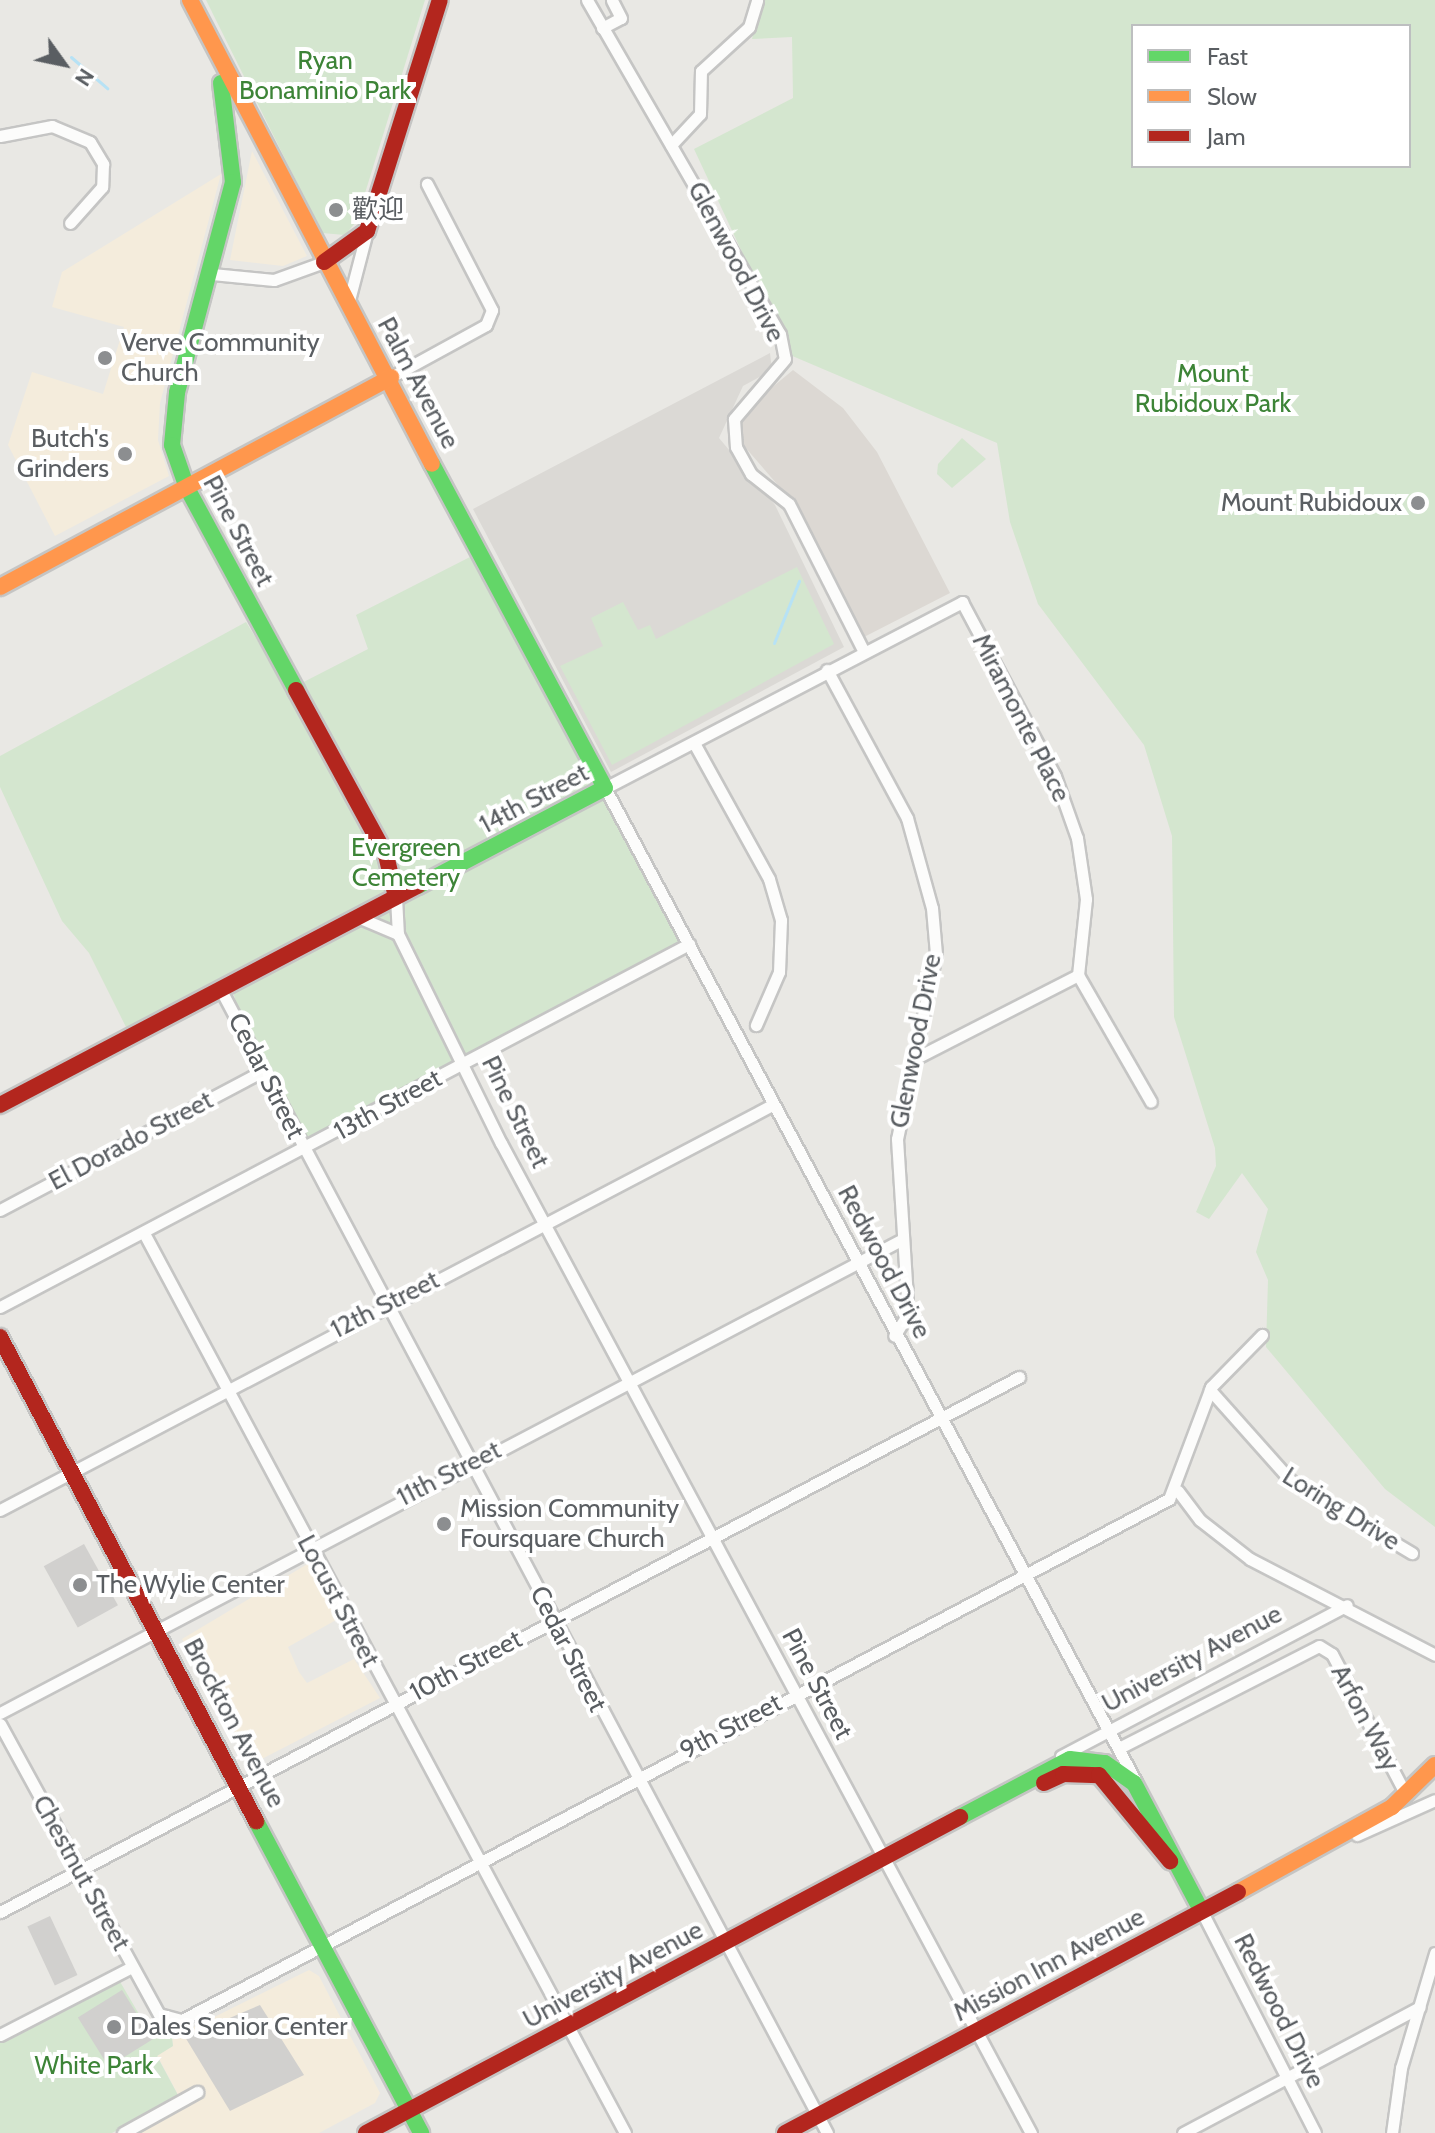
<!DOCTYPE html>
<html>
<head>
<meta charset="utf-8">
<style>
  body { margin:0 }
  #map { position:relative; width:1435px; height:2133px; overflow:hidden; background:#e9e8e4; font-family:Cabin,"Noto Sans SC",sans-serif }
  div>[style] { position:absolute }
  .commercial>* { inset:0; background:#f4ecdc }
  .industrial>* { inset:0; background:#dbd9d5 }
  .education>* { inset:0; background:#dcd8d3 }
  .green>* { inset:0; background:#d4e6cf }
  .stream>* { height:3px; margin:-1.5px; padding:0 1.5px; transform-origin:1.5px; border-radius:1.5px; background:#b7e2f5 }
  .building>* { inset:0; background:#d1d0ce; transform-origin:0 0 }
  .roads { filter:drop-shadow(2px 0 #c5c5c4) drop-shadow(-2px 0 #c5c5c4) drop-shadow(0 2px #c5c5c4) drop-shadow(0 -2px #c5c5c4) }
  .street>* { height:11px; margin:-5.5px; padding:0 5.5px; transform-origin:5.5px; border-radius:5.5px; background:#fcfcfb }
  .fast>* { height:16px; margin:-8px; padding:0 8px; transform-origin:8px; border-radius:8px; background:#63d668 }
  .slow>* { height:16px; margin:-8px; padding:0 8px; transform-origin:8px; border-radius:8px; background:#ff974d }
  .jam>* { height:16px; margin:-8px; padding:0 8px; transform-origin:8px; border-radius:8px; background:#b3261e }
  .dots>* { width:22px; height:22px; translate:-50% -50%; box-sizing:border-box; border:4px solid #fff; border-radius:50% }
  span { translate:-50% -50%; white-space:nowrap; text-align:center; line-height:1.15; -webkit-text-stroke:8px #fff; paint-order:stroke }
  .park-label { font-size:26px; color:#3d8437 }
  .poi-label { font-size:26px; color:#5a5e62 }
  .left { translate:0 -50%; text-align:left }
  .right { translate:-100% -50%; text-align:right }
  .street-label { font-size:26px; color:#5a5e62 }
  .legend { position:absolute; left:1131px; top:24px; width:280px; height:144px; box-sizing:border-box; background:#fff; border:2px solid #bdbfc0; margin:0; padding:10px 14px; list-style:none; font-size:24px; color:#5a5e62 }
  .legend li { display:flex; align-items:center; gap:16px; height:40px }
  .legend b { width:40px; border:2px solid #bdbfc0 }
  .north { position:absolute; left:24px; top:24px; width:80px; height:80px; -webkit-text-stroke:6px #fff; paint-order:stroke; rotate:123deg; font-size:22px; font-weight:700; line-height:32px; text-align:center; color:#5a5e62 }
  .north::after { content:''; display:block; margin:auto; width:28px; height:36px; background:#5a5e62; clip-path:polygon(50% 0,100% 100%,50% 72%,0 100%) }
</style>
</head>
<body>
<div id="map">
  <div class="commercial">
    <i style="clip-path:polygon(252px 151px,307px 256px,283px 266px,230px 260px)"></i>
    <i style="clip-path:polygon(221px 174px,160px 403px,158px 440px,169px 476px,55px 536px,8px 445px,32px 372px,103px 394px,124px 327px,52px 307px,62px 272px)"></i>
    <i style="clip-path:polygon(309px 1563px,336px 1620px,288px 1647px,299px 1672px,307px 1683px,354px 1659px,380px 1698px,252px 1764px,182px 1639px)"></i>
    <i style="clip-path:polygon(309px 1970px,319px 1976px,380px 2093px,375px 2103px,319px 2133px,133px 2133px,184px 2106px,157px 2055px,173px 2046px,172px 2038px)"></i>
  </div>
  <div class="industrial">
    <i style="clip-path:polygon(770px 353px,772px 370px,743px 386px,719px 438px,775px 505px,844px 647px,611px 772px,473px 509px)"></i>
  </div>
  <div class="education">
    <i style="clip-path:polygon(793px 370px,843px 408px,877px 452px,950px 593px,864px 637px,795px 505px,738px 439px,745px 410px)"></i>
  </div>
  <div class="green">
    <i style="clip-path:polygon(206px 0,425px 0,356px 222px,345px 235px,322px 233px)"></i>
    <i style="clip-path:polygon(evenodd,761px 0,1435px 0,1435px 1527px,1385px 1489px,1266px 1347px,1268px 1280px,1256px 1252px,1268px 1209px,1242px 1173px,1209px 1219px,1196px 1212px,1216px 1166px,1215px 1148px,1174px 1017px,1172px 836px,1144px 745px,1038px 604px,1010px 522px,997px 443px,790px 355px,694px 149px,793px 98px,792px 37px,752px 39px,761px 0,1133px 26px,1409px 26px,1409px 166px,1133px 166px,1133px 26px)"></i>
    <i style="clip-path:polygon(962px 438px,986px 459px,952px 488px,937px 474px,938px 464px)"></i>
    <i style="clip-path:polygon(472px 556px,691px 949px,307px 1151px,239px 1014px,230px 980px,127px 1029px,89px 953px,62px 921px,0 787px,0 756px,246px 622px,288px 690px,368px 649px,356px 615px)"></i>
    <i style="clip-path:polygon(797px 567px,834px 644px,612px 765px,560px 666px,603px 646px,591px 618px,623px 602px,638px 630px,650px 625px,656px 639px)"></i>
    <i style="clip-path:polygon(119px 1980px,153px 2038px,172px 2038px,173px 2046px,157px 2056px,179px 2097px,112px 2133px,0 2133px,0 2042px)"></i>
  </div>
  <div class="stream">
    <i style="left:71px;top:57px;width:48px;rotate:40.7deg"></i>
    <i style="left:774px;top:643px;width:67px;rotate:-68deg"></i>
  </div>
  <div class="building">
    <i style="left:84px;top:1544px;width:70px;height:46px;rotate:61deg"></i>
    <i style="left:50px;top:1916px;width:65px;height:25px;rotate:65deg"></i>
    <i style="left:122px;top:1990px;width:58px;height:52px;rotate:58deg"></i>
    <i style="clip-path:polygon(260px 2005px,304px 2075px,230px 2111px,185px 2037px)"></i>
  </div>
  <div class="roads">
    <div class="street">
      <i style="left:587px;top:0;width:386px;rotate:60deg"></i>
      <i style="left:780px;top:334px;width:25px;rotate:79deg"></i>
      <i style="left:785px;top:359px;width:79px;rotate:130.4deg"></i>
      <i style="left:734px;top:419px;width:28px;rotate:86deg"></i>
      <i style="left:736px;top:447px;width:31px;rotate:61deg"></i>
      <i style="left:751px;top:474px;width:48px;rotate:38.3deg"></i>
      <i style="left:789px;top:504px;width:164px;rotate:63.1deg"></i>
      <i style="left:602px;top:28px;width:21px;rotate:-28deg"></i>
      <i style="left:621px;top:18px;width:20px;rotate:-117deg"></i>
      <i style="left:0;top:136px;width:53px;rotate:-10.9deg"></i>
      <i style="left:52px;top:126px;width:41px;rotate:22.8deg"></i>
      <i style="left:90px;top:142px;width:26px;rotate:59deg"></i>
      <i style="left:103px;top:164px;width:23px;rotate:92deg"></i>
      <i style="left:102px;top:187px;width:48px;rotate:131.6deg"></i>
      <i style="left:671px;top:145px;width:42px;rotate:-46.9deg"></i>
      <i style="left:700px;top:114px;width:43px;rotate:-88.7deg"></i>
      <i style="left:701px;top:71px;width:65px;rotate:-42.5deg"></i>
      <i style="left:749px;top:27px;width:28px;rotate:-73deg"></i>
      <i style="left:212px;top:274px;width:62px;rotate:5.5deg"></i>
      <i style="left:274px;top:280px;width:53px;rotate:-19.8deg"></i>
      <i style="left:348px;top:304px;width:75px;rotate:-75.4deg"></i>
      <i style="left:391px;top:377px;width:108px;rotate:-28.7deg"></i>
      <i style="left:486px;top:325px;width:16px;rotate:-68deg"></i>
      <i style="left:492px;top:310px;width:142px;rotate:-117.3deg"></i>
      <i style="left:827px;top:670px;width:168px;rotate:61.6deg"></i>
      <i style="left:907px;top:818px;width:93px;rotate:74.5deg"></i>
      <i style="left:932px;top:908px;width:46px;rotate:85deg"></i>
      <i style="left:936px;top:954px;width:189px;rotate:101.9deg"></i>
      <i style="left:897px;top:1139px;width:157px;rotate:86.4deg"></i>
      <i style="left:907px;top:1296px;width:21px;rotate:93deg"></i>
      <i style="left:906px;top:1317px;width:22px;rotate:122deg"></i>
      <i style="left:694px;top:743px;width:155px;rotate:61.1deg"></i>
      <i style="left:769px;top:879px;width:43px;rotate:73.7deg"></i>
      <i style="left:781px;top:920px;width:52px;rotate:92.2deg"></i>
      <i style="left:779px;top:972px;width:58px;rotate:113.5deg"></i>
      <i style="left:396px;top:897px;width:37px;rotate:87deg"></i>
      <i style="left:398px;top:934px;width:233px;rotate:63.8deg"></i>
      <i style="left:501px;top:1143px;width:1123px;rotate:61.84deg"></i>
      <i style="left:360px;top:918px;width:41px;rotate:22.8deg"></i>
      <i style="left:223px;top:994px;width:1289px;rotate:62.06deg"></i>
      <i style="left:916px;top:1058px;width:182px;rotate:-27.1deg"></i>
      <i style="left:0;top:1210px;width:297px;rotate:-27.9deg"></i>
      <i style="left:145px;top:1235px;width:1018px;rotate:61.87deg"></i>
      <i style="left:0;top:1307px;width:779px;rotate:-27.78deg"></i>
      <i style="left:1210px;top:1390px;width:122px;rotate:48.3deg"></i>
      <i style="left:1291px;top:1481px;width:141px;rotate:30.8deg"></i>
      <i style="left:1178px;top:1491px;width:36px;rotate:53deg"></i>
      <i style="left:1200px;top:1520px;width:63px;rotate:38deg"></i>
      <i style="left:1250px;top:1559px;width:208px;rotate:27.4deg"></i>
      <i style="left:0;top:1510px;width:872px;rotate:-27.68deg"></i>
      <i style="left:0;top:1713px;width:1018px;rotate:-27.7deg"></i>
      <i style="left:0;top:1724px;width:331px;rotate:61.3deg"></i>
      <i style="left:159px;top:2014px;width:24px;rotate:15deg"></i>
      <i style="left:182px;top:2020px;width:1116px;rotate:-27.83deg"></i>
      <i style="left:1169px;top:1499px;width:120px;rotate:-69.4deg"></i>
      <i style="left:1211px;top:1387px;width:73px;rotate:-45.6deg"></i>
      <i style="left:1121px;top:1747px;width:222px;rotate:-27deg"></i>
      <i style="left:1319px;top:1646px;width:15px;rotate:32deg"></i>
      <i style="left:1332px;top:1654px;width:159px;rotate:62.3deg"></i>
      <i style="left:1061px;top:1756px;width:323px;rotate:-27.8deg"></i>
      <i style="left:1136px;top:1782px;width:1127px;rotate:-118.11deg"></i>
      <i style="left:605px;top:788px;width:403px;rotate:-27.5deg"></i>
      <i style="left:962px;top:602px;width:197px;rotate:61.9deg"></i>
      <i style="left:1055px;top:776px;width:66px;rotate:70.5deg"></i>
      <i style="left:1077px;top:838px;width:62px;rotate:81.6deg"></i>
      <i style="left:1086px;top:899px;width:76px;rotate:96deg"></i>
      <i style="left:1078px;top:975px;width:146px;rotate:60.1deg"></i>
      <i style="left:1357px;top:1835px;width:85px;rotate:-24.2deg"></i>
      <i style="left:1201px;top:1910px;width:250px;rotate:62.9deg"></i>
      <i style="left:0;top:1912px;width:1151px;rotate:-27.7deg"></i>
      <i style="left:0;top:2035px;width:148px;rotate:-27.3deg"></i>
      <i style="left:123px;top:2133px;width:85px;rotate:-29deg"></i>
      <i style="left:1183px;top:2133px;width:268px;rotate:-28deg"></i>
      <i style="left:1392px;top:2133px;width:66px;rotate:-82.1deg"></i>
      <i style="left:1401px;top:2068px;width:120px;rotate:-73.5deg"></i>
    </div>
    <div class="fast">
      <i style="left:221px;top:83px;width:100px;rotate:83.1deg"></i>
      <i style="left:233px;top:182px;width:218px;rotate:104.9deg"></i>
      <i style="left:177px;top:393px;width:52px;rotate:95.5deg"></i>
      <i style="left:172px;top:445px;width:46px;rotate:70.8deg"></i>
      <i style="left:187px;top:488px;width:230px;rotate:61.6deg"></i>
      <i style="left:418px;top:886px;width:211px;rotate:-27.7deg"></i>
      <i style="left:605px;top:788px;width:367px;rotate:-118.1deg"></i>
      <i style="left:960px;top:1817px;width:124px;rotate:-27.8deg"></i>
      <i style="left:1070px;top:1759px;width:35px;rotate:7deg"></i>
      <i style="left:1105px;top:1763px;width:35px;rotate:35deg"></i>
      <i style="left:1134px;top:1783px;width:144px;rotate:62.2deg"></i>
      <i style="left:256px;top:1821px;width:353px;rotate:62.1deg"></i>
    </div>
    <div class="slow">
      <i style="left:190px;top:0;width:523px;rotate:62.46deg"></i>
      <i style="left:0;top:587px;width:444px;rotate:-28.2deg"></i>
      <i style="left:1238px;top:1892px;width:176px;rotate:-28.9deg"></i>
      <i style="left:1392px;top:1807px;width:60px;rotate:-44.3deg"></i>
    </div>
    <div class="jam">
      <i style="left:324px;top:262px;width:53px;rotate:-35.8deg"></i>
      <i style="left:367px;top:231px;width:242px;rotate:-72.5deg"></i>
      <i style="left:296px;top:690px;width:188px;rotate:61.4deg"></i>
      <i style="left:386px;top:855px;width:43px;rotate:76.6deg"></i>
      <i style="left:0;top:1105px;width:472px;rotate:-27.7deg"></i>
      <i style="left:0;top:1337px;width:548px;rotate:62.12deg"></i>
      <i style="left:1044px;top:1783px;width:21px;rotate:-25deg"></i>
      <i style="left:1063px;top:1774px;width:36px;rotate:2deg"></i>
      <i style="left:1099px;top:1775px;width:112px;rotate:50.5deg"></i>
      <i style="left:366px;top:2133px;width:673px;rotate:-28.01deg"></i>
      <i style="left:785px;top:2133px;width:513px;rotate:-28.01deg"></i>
    </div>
  </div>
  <div class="dots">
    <i style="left:336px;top:210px;background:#8c8e90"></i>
    <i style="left:105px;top:358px;background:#8c8e90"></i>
    <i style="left:125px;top:454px;background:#8c8e90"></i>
    <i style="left:1418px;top:503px;background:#8c8e90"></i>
    <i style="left:444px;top:1524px;background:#8c8e90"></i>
    <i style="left:80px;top:1585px;background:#8c8e90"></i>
    <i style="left:114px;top:2027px;background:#8c8e90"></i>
  </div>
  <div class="park-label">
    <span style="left:325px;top:76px">Ryan<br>Bonaminio Park</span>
    <span style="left:1213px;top:389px">Mount<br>Rubidoux Park</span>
    <span style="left:406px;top:863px">Evergreen<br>Cemetery</span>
    <span style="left:94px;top:2066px">White Park</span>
  </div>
  <div class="poi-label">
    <span class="left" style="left:352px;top:210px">歡迎</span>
    <span class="left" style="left:121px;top:358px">Verve Community<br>Church</span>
    <span class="right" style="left:109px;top:454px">Butch's<br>Grinders</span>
    <span class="right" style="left:1402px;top:503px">Mount Rubidoux</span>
    <span class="left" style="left:460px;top:1524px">Mission Community<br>Foursquare Church</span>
    <span class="left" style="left:96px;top:1585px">The Wylie Center</span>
    <span class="left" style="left:130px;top:2027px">Dales Senior Center</span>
  </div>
  <div class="street-label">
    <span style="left:736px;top:262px;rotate:62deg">Glenwood Drive</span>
    <span style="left:418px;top:383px;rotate:62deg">Palm Avenue</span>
    <span style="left:238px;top:531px;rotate:62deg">Pine Street</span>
    <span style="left:1021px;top:718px;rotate:63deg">Miramonte Place</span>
    <span style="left:534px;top:799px;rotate:-28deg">14th Street</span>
    <span style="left:916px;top:1041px;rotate:-79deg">Glenwood Drive</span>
    <span style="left:266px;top:1076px;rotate:63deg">Cedar Street</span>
    <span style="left:388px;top:1105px;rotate:-29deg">13th Street</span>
    <span style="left:515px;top:1112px;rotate:64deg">Pine Street</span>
    <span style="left:131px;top:1141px;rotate:-28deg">El Dorado Street</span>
    <span style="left:884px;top:1262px;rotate:62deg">Redwood Drive</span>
    <span style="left:385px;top:1305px;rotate:-27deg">12th Street</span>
    <span style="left:449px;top:1474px;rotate:-27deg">11th Street</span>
    <span style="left:1341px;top:1509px;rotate:32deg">Loring Drive</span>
    <span style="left:338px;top:1601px;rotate:62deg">Locust Street</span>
    <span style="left:568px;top:1649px;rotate:63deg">Cedar Street</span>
    <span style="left:1192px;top:1659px;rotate:-28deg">University Avenue</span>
    <span style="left:466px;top:1666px;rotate:-28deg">10th Street</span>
    <span style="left:817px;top:1684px;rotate:62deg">Pine Street</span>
    <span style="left:1365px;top:1718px;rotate:62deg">Arfon Way</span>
    <span style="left:234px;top:1723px;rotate:62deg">Brockton Avenue</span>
    <span style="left:731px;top:1727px;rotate:-28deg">9th Street</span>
    <span style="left:81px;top:1873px;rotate:61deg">Chestnut Street</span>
    <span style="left:1049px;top:1965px;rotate:-28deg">Mission Inn Avenue</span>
    <span style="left:613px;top:1975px;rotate:-28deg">University Avenue</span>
    <span style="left:1279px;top:2011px;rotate:63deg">Redwood Drive</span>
  </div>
  <ul class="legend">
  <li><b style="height:10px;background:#63d668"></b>Fast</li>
  <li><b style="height:10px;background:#ff974d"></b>Slow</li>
  <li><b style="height:10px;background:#b3261e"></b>Jam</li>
  </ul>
  <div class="north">N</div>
</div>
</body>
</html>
